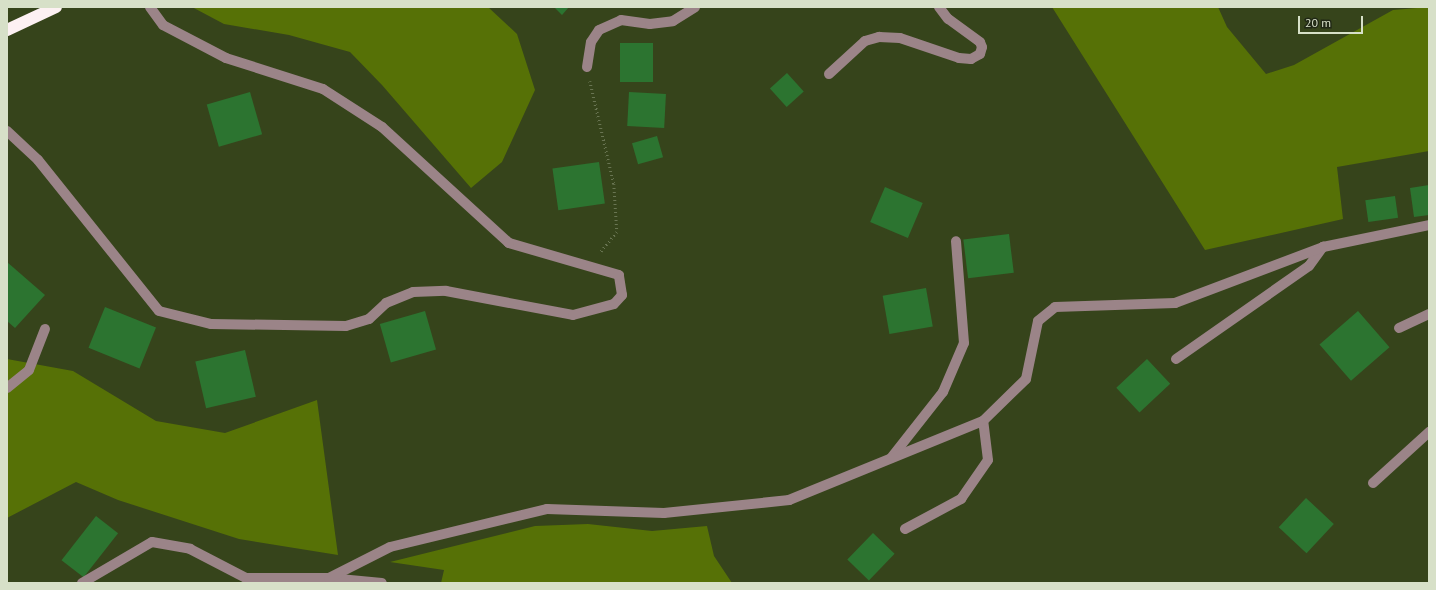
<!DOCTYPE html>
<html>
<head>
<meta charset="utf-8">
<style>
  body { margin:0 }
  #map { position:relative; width:1436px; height:590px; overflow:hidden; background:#36441b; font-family:"PT Sans",sans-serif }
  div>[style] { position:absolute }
  .forest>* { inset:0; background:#567106 }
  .building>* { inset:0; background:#2c7430; transform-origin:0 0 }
  .path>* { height:2.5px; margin-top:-1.25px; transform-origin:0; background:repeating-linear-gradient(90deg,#697552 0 1px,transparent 0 4px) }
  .minor>* { height:10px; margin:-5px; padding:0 5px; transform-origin:5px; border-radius:5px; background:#9b8488 }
  .highway>* { height:12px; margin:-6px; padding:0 6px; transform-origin:6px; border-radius:6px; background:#fdf1f3 }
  span { translate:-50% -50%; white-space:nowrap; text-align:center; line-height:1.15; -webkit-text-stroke:4px #212816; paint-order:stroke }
  .frame { position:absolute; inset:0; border:8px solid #d7e0c8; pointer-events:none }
  .scale { position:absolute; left:1298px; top:16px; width:65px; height:18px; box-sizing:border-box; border:2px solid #d7e0c8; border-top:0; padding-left:5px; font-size:12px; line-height:14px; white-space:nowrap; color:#d7e0c8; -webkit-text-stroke:3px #212816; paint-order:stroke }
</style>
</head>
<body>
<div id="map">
  <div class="forest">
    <i style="clip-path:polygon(192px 7px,488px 7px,517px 34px,535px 90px,502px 162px,471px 188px,382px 85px,350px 52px,289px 35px,224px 24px)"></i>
    <i style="clip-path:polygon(1052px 7px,1218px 7px,1227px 27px,1266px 74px,1294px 65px,1393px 10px,1429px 7px,1429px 151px,1337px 167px,1343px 219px,1205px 250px)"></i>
    <i style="clip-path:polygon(7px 359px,73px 371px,156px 421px,225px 433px,317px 400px,338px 555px,239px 539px,118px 500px,76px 482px,7px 518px)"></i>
    <i style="clip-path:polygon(588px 524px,652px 531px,707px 526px,714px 556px,732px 583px,441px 583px,444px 570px,390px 562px,535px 526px)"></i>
  </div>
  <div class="building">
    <i style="clip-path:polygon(554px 7px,569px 7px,562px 15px)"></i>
    <i style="left:620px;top:43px;width:33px;height:39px"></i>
    <i style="left:787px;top:73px;width:25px;height:23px;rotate:48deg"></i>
    <i style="left:250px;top:92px;width:44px;height:45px;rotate:74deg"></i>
    <i style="left:629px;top:92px;width:37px;height:34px;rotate:3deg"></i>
    <i style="left:657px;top:136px;width:22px;height:26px;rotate:74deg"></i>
    <i style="left:599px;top:162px;width:42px;height:47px;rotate:82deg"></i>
    <i style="clip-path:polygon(1429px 185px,1429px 215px,1414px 217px,1410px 188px)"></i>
    <i style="left:885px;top:187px;width:41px;height:38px;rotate:23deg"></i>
    <i style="left:1395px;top:196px;width:22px;height:30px;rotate:82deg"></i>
    <i style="left:1009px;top:234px;width:39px;height:46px;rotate:83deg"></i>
    <i style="clip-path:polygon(7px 262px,45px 295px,15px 328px,7px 321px)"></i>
    <i style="left:926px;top:288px;width:39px;height:44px;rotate:80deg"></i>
    <i style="left:105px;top:307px;width:55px;height:44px;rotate:22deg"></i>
    <i style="left:425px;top:311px;width:40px;height:47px;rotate:74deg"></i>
    <i style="left:1358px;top:311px;width:48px;height:51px;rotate:49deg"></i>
    <i style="left:245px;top:350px;width:48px;height:51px;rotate:77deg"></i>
    <i style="left:1147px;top:359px;width:34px;height:42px;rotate:47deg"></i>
    <i style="left:1306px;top:498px;width:38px;height:40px;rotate:43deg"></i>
    <i style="left:96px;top:516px;width:28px;height:56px;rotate:38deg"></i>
    <i style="left:873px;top:533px;width:30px;height:37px;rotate:44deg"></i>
  </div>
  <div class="path">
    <i style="left:590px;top:81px;width:106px;rotate:76.9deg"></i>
    <i style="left:614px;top:184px;width:48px;rotate:86.4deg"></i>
    <i style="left:617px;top:232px;width:27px;rotate:129deg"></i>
  </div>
  <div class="minor">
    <i style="left:587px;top:67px;width:25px;rotate:-81deg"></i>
    <i style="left:591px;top:42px;width:14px;rotate:-56deg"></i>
    <i style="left:599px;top:30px;width:24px;rotate:-24deg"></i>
    <i style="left:621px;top:20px;width:29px;rotate:8deg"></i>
    <i style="left:650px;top:24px;width:23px;rotate:-7deg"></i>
    <i style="left:673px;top:21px;width:26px;rotate:-32deg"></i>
    <i style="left:829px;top:74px;width:49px;rotate:-42.5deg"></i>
    <i style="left:865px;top:41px;width:15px;rotate:-16deg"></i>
    <i style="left:879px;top:37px;width:21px;rotate:3deg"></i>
    <i style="left:900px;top:38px;width:62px;rotate:18.7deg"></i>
    <i style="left:959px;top:58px;width:12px;rotate:5deg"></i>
    <i style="left:971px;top:59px;width:10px;rotate:-29deg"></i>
    <i style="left:980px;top:54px;width:7px;rotate:-74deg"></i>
    <i style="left:982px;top:47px;width:5px;rotate:-112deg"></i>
    <i style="left:980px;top:42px;width:39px;rotate:-144deg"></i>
    <i style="left:948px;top:19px;width:15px;rotate:-127deg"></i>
    <i style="left:7px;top:131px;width:42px;rotate:43.1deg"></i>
    <i style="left:38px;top:160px;width:193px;rotate:51.3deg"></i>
    <i style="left:159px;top:311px;width:54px;rotate:14deg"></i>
    <i style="left:211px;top:324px;width:135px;rotate:0.8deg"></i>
    <i style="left:346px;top:326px;width:24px;rotate:-17deg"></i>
    <i style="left:369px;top:319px;width:23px;rotate:-43deg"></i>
    <i style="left:386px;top:303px;width:29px;rotate:-22deg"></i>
    <i style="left:413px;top:292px;width:33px;rotate:-2deg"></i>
    <i style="left:446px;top:291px;width:129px;rotate:10.7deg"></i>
    <i style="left:573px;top:315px;width:42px;rotate:-15deg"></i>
    <i style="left:614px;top:304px;width:12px;rotate:-48deg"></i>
    <i style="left:622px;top:295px;width:20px;rotate:-99deg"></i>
    <i style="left:619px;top:275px;width:115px;rotate:-163.8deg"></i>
    <i style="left:509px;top:243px;width:172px;rotate:-137.6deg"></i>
    <i style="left:382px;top:127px;width:70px;rotate:-147.2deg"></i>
    <i style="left:323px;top:89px;width:102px;rotate:-162.3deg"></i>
    <i style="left:226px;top:58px;width:71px;rotate:-152.4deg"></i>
    <i style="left:163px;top:25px;width:22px;rotate:-126deg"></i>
    <i style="left:1399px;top:328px;width:33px;rotate:-25deg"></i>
    <i style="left:1176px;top:359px;width:162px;rotate:-35deg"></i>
    <i style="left:1309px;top:266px;width:24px;rotate:-54deg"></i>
    <i style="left:7px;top:388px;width:28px;rotate:-39deg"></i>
    <i style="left:29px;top:370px;width:44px;rotate:-68.7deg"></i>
    <i style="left:891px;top:458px;width:84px;rotate:-51.8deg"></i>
    <i style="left:943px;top:392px;width:53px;rotate:-66.8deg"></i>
    <i style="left:964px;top:343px;width:102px;rotate:-94.5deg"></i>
    <i style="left:1373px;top:483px;width:76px;rotate:-42.3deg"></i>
    <i style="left:905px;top:529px;width:64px;rotate:-28.2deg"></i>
    <i style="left:961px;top:499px;width:47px;rotate:-55.3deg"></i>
    <i style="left:988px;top:460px;width:39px;rotate:-97deg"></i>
    <i style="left:329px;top:578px;width:53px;rotate:5.4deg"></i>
    <i style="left:82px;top:583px;width:81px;rotate:-30.4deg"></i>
    <i style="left:152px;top:542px;width:39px;rotate:10deg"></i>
    <i style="left:190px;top:549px;width:63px;rotate:27.4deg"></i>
    <i style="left:246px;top:578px;width:83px"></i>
    <i style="left:329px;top:578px;width:68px;rotate:-26.9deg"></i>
    <i style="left:390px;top:547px;width:162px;rotate:-13.6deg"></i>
    <i style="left:547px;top:509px;width:117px;rotate:2deg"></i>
    <i style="left:664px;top:513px;width:126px;rotate:-5.9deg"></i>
    <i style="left:789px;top:500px;width:209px;rotate:-22.2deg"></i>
    <i style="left:983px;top:421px;width:60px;rotate:-44.3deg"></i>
    <i style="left:1026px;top:379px;width:59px;rotate:-78.3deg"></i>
    <i style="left:1038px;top:321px;width:22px;rotate:-39deg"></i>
    <i style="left:1055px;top:307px;width:120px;rotate:-1.9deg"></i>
    <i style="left:1175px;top:303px;width:158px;rotate:-20.7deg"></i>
    <i style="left:1323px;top:247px;width:108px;rotate:-11.7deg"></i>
  </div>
  <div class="highway">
    <i style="left:7px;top:30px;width:54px;rotate:-25.1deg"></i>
  </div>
  <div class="frame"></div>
  <div class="scale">20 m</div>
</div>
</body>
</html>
